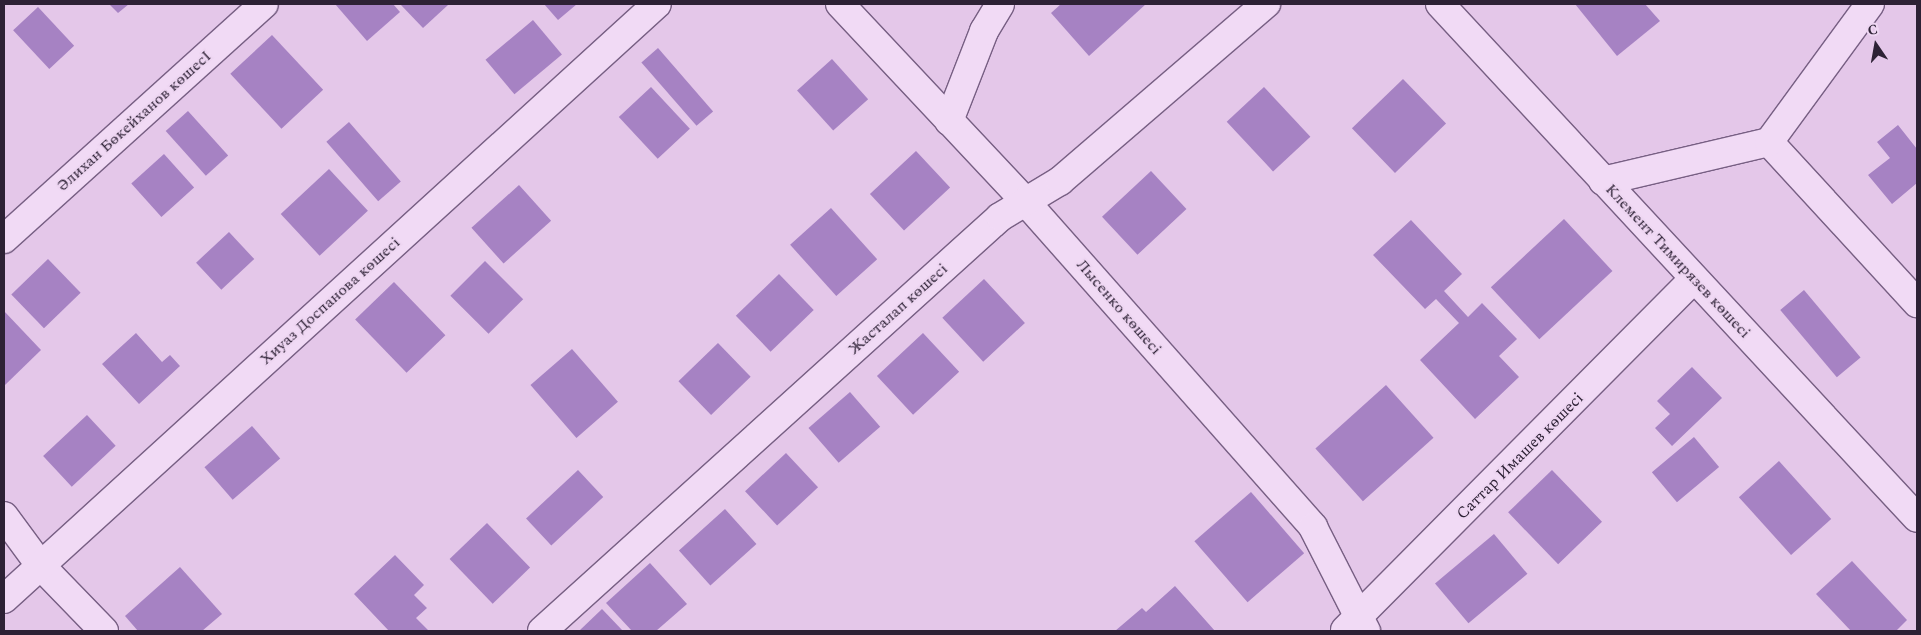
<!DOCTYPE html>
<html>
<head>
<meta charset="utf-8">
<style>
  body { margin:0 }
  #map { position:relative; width:1921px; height:635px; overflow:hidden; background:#e4c7e9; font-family:Spectral,serif }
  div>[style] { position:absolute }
  .building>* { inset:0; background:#a682c3; transform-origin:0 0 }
  .roads { filter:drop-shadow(1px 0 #775f83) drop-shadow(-1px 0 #775f83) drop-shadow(0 1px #775f83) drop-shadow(0 -1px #775f83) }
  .minor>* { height:28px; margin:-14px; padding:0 14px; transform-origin:14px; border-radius:14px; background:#f1daf5 }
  span { translate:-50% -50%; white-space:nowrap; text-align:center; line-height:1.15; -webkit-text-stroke:4px #eed6f2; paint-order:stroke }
  .street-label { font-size:16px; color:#2d2135 }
  .frame { position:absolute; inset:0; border:5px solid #2d2135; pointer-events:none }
  .north { position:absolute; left:1851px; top:20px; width:50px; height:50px; -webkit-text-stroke:4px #eed6f2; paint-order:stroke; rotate:348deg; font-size:14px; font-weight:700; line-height:20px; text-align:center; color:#2d2135 }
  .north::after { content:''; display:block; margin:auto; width:18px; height:22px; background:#2d2135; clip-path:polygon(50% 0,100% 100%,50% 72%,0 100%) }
</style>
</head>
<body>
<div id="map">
  <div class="building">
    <i style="clip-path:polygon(109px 4px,129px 4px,118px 13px)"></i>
    <i style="clip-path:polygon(335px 4px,393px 4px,400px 12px,367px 41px)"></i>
    <i style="clip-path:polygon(400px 4px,447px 4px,448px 5px,423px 28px)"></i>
    <i style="clip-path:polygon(544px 4px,577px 4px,558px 20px)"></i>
    <i style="clip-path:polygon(1061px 4px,1146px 4px,1089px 56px,1051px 13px)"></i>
    <i style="clip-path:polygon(1575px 4px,1645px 4px,1660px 21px,1617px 56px)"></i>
    <i style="left:38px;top:7px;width:53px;height:34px;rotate:47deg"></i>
    <i style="left:533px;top:20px;width:45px;height:62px;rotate:50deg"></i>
    <i style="left:272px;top:35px;width:75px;height:57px;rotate:47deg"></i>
    <i style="left:658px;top:48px;width:84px;height:22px;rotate:49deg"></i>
    <i style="left:832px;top:59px;width:54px;height:47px;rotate:48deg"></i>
    <i style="left:1403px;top:79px;width:62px;height:71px;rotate:46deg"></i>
    <i style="left:651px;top:87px;width:57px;height:44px;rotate:47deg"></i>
    <i style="left:1264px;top:87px;width:68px;height:51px;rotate:47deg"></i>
    <i style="left:188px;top:111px;width:60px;height:30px;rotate:48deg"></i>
    <i style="left:349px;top:122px;width:79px;height:30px;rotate:49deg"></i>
    <i style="clip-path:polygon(1898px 125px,1917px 149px,1917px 183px,1892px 204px,1868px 175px,1890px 158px,1877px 142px)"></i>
    <i style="left:916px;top:151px;width:50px;height:63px;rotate:47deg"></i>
    <i style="left:164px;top:154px;width:45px;height:44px;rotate:48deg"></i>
    <i style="left:329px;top:169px;width:57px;height:66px;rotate:47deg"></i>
    <i style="left:1151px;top:171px;width:52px;height:67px;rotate:47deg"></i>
    <i style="left:519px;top:185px;width:48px;height:64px;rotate:48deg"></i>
    <i style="left:831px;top:208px;width:69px;height:55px;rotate:48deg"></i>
    <i style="left:1564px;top:219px;width:71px;height:100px;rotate:47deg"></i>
    <i style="clip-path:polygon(1411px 220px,1462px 274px,1444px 291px,1468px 317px,1482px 303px,1517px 339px,1499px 356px,1519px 377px,1475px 419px,1420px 360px,1459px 323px,1436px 299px,1425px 309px,1373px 255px)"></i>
    <i style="left:229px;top:232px;width:37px;height:45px;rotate:47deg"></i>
    <i style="left:48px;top:259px;width:47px;height:51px;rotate:46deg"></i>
    <i style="left:485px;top:261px;width:54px;height:49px;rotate:45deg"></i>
    <i style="left:779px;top:274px;width:50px;height:60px;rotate:46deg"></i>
    <i style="left:984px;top:279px;width:60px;height:57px;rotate:47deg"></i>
    <i style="left:394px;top:282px;width:74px;height:54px;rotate:46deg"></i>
    <i style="left:1804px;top:290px;width:88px;height:31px;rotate:50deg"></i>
    <i style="clip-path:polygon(4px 311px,41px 350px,4px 386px)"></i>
    <i style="clip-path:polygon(136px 333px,162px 362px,170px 355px,180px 366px,139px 404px,102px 364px)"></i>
    <i style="left:923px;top:333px;width:53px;height:63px;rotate:47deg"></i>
    <i style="left:718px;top:343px;width:47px;height:55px;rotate:46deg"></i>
    <i style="left:572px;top:349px;width:70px;height:55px;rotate:49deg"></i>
    <i style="clip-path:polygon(1692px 367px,1722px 398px,1672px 446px,1655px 428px,1670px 414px,1657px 401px)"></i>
    <i style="left:1386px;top:385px;width:71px;height:95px;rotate:48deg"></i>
    <i style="left:850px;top:392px;width:46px;height:55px;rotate:49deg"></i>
    <i style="left:87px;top:415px;width:42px;height:60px;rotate:47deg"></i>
    <i style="left:252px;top:426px;width:43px;height:63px;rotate:49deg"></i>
    <i style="left:1694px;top:437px;width:39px;height:55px;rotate:50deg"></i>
    <i style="left:786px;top:453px;width:47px;height:56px;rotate:47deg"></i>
    <i style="left:1779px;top:461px;width:78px;height:54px;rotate:48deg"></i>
    <i style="left:578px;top:470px;width:37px;height:71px;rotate:47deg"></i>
    <i style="left:1552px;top:470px;width:72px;height:61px;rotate:46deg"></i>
    <i style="left:1251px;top:492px;width:81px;height:75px;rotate:49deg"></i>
    <i style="left:725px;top:509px;width:47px;height:62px;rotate:48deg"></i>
    <i style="left:487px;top:523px;width:62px;height:52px;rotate:46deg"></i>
    <i style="left:1494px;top:534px;width:52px;height:77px;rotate:50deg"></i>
    <i style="clip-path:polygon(395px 555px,424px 585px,414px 595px,427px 608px,416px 618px,429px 631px,389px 631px,354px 594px)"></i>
    <i style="clip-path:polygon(1852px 561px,1907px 620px,1896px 631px,1851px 631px,1816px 594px)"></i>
    <i style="clip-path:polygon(650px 563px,687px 604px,656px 631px,632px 631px,606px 603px)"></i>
    <i style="clip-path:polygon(180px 567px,222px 614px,202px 631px,138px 631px,125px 616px)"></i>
    <i style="clip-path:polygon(1175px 586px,1215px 631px,1115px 631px,1142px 608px,1146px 612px)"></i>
    <i style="clip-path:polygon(602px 609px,623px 631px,579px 631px)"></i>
  </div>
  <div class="roads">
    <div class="minor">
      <i style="left:840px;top:4px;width:270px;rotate:46.8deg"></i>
      <i style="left:1025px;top:201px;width:435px;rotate:48.5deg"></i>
      <i style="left:1313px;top:527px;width:117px;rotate:63deg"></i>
      <i style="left:1440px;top:4px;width:701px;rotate:47.14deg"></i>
      <i style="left:949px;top:121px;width:97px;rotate:-68.7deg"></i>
      <i style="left:984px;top:31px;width:31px;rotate:-59deg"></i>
      <i style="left:1769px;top:142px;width:219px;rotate:47.4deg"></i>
      <i style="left:1603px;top:181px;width:171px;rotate:-13.2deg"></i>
      <i style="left:1769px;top:142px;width:171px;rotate:-53.8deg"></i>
      <i style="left:4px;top:239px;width:350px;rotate:-42.1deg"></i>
      <i style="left:4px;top:516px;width:61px;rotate:53.7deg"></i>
      <i style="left:40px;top:565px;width:92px;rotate:45.9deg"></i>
      <i style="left:4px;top:599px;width:883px;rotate:-42.34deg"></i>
      <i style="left:1345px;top:630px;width:495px;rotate:-45.2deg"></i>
      <i style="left:542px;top:631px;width:617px;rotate:-42.11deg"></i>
      <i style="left:1000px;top:217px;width:70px;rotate:-31deg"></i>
      <i style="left:1060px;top:181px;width:272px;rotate:-40.7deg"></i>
    </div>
  </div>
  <div class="street-label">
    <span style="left:134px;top:121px;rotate:-42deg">Әлихан Бөкейханов көшесI</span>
    <span style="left:1678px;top:261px;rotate:47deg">Клемент Тимирязев көшесі</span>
    <span style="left:330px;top:301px;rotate:-42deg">Хиуаз Доспанова көшесі</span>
    <span style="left:1119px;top:307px;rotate:49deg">Лысенко көшесі</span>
    <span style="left:898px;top:309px;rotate:-42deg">Жасталап көшесі</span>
    <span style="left:1520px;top:456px;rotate:-45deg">Саттар Имашев көшесі</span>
  </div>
  <div class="frame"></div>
  <div class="north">С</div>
</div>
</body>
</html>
